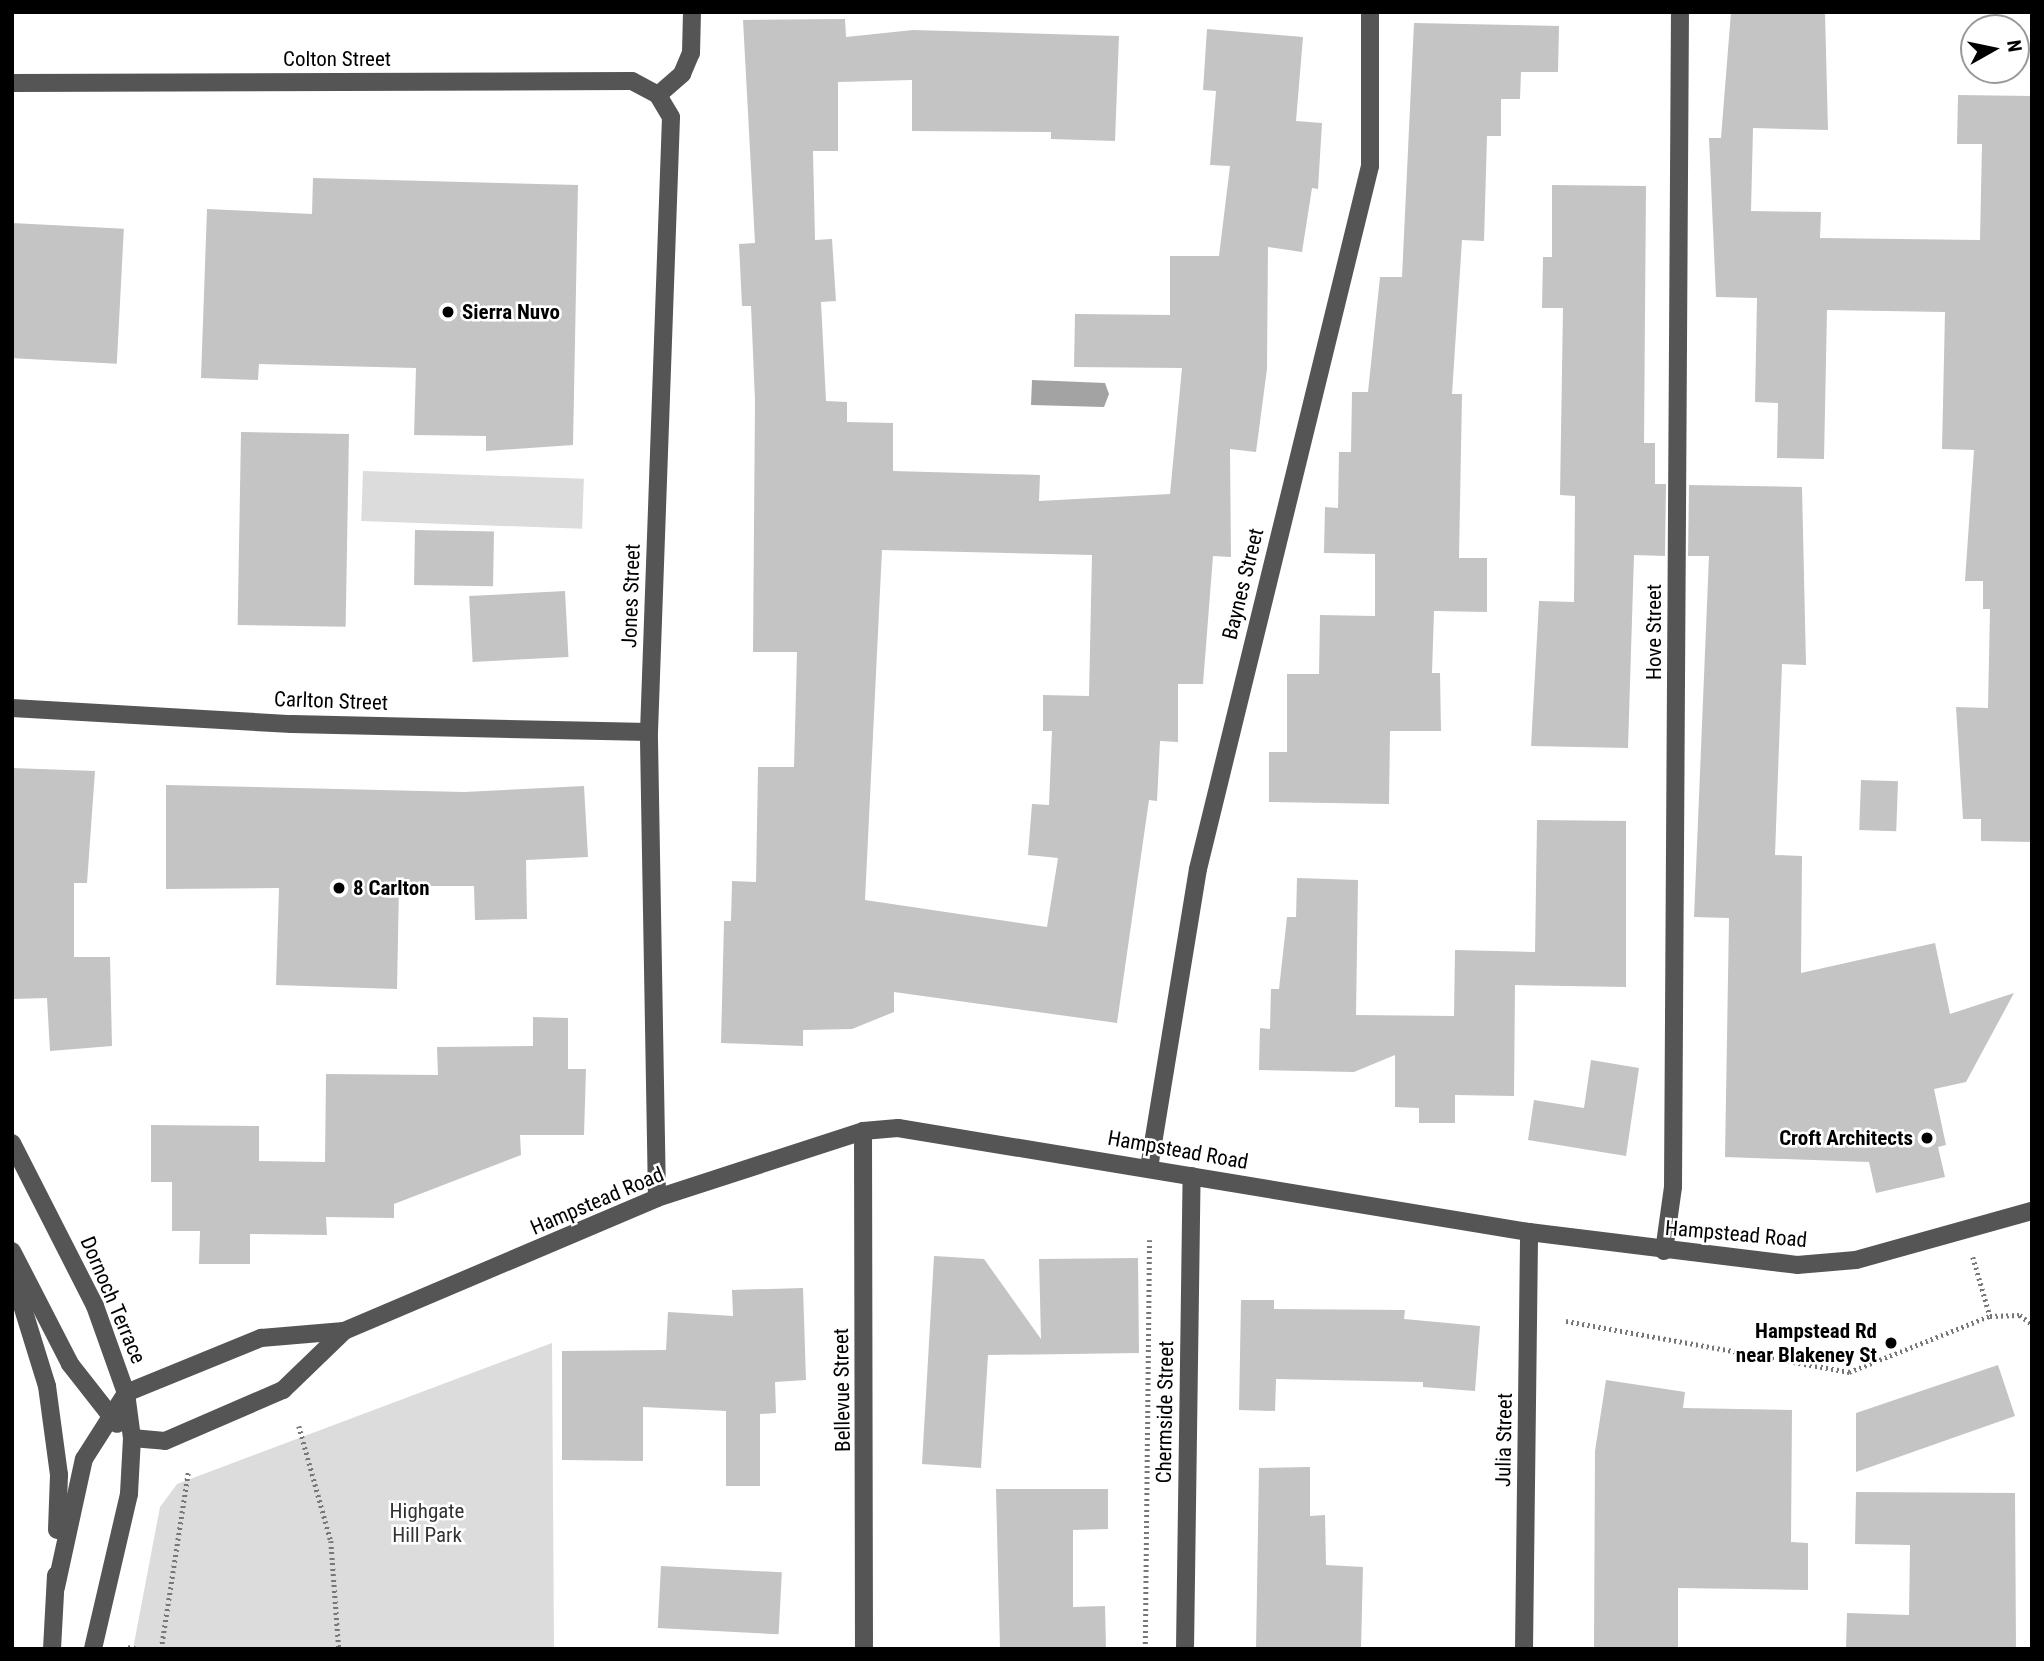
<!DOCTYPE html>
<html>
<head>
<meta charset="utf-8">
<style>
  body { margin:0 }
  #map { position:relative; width:2044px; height:1661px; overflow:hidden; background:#fff; font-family:"Roboto Condensed",sans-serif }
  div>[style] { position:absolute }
  .green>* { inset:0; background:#dcdcdc; transform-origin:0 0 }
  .water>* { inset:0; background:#a3a3a3 }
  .building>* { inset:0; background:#c4c4c4; transform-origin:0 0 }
  .path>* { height:4.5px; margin-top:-2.25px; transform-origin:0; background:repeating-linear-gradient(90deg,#777 0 2px,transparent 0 5.5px) }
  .minor>* { height:18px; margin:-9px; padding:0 9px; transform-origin:9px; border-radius:9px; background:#555 }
  .dots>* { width:19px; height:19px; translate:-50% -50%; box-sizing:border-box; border:4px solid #fff; border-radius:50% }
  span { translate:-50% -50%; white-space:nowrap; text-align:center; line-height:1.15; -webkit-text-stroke:5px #fff; paint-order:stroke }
  .street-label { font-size:21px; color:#000 }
  .poi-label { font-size:21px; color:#000; font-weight:700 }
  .left { translate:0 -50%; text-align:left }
  .right { translate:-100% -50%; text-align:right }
  .park-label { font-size:21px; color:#333 }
  .frame { position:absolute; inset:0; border:14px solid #000; pointer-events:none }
  .north { position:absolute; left:1960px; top:14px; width:70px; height:70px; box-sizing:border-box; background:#fff; border:2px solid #999; border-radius:50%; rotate:81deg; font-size:19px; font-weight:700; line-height:28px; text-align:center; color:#000 }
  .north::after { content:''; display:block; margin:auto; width:24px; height:32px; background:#000; clip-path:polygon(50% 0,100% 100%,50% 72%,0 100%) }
</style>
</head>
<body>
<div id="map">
  <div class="green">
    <i style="left:363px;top:471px;width:221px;height:50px;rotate:2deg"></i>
    <i style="clip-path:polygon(552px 1343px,554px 1649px,133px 1649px,160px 1507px,177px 1484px)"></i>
  </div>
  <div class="water">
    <i style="clip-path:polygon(1032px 380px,1105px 383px,1109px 394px,1104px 407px,1031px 405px)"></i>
  </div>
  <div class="building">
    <i style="clip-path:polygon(1731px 12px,1825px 12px,1828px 130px,1753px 128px,1751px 211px,1821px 212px,1820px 238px,1980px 240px,1982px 144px,1957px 144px,1958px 95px,2032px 96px,2032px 842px,1981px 841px,1981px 819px,1963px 819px,1956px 707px,1988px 708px,1990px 609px,1983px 609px,1983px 581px,1965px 581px,1974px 450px,1942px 449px,1945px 312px,1827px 310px,1824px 459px,1777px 458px,1778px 403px,1755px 402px,1757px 298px,1716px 297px,1709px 138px,1721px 138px)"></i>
    <i style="clip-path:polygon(evenodd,845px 19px,846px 37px,913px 30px,1119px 36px,1115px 141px,1051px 139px,1051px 132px,912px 131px,912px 80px,838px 82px,838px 151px,813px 151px,815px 240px,832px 239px,836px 301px,821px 302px,826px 401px,847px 402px,847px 422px,893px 423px,893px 471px,1040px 475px,1039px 501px,1170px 494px,1182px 368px,1074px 367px,1075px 314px,1170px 315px,1170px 256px,1219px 256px,1230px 166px,1210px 165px,1216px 91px,1203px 90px,1207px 29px,1303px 37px,1296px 121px,1322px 123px,1318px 189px,1312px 188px,1302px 252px,1268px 247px,1267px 369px,1256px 452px,1230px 449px,1231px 557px,1213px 556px,1203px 684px,1178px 684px,1178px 742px,1160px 741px,1157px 801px,1149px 800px,1117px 1023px,894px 992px,894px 1012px,852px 1029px,803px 1030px,803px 1046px,721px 1043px,724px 921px,731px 921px,732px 881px,756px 882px,758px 767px,794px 767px,797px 652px,753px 652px,755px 401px,751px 306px,742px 306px,739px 244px,755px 243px,743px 20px,845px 19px,882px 550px,1092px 555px,1089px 696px,1043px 695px,1043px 731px,1052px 731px,1049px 805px,1032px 804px,1028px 855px,1058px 858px,1047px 927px,865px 900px,882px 550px)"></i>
    <i style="clip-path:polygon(1414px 23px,1559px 26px,1558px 72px,1521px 72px,1520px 99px,1501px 99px,1501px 136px,1487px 136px,1484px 241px,1462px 240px,1452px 394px,1462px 394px,1459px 558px,1487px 558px,1487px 612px,1434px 611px,1432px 673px,1440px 673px,1441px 731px,1390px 731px,1389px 804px,1269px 802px,1269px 752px,1287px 752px,1287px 674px,1319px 674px,1320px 615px,1375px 616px,1375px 554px,1324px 553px,1325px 507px,1338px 508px,1339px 452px,1351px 452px,1352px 392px,1368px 392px,1380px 277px,1402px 277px)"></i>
    <i style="clip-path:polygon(313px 178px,578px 185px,573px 445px,486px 451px,486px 436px,414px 435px,416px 368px,259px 364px,258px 380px,201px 378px,207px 209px,312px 214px)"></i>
    <i style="clip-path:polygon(1552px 185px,1646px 186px,1644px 443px,1655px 443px,1655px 484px,1666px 484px,1665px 556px,1634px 555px,1628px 748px,1531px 746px,1539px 601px,1574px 602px,1575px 496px,1560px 495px,1563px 308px,1542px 308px,1543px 257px,1552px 257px)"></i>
    <i style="left:12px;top:223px;width:112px;height:135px;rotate:3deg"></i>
    <i style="left:241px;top:432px;width:108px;height:193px;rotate:1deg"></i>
    <i style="clip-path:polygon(1689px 485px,1802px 487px,1806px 665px,1782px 664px,1775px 855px,1802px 856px,1801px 973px,1935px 943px,1950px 1014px,2014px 993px,1966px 1082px,1934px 1089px,1946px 1145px,1938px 1147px,1945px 1177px,1876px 1193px,1869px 1162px,1725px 1157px,1729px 918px,1694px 917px,1709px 556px,1688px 556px)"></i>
    <i style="left:415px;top:530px;width:79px;height:55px;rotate:1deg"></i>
    <i style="left:565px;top:591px;width:66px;height:96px;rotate:87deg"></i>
    <i style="clip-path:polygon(12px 768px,95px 771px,87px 883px,74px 883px,74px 957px,110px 957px,112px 1046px,50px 1051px,47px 998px,12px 999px)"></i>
    <i style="left:1861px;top:780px;width:37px;height:50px;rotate:2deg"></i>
    <i style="clip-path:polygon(166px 785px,464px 792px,584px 786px,588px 857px,526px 860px,527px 919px,475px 920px,474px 886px,399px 886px,397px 989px,276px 985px,279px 888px,166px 889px)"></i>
    <i style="clip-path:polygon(1537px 820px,1626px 821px,1626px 987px,1515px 985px,1514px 1096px,1455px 1095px,1455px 1123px,1419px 1123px,1419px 1108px,1395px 1107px,1395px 1055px,1354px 1072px,1259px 1070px,1260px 1028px,1270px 1029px,1271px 989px,1279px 989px,1287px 917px,1296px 917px,1297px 878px,1358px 880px,1356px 1015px,1454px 1016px,1455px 950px,1535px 952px)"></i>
    <i style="clip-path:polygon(533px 1017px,568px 1018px,568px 1069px,586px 1069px,584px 1135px,520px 1135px,521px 1155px,394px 1204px,394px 1218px,326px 1217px,327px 1235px,250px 1234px,250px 1264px,199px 1264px,200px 1231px,172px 1231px,172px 1182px,151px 1182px,151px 1125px,259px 1126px,259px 1161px,325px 1162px,326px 1074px,438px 1075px,437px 1047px,533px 1046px)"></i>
    <i style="clip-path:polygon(1591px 1060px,1639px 1068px,1626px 1156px,1528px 1140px,1534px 1100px,1584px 1108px)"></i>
    <i style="clip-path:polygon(934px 1256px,984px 1259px,1041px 1339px,1039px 1259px,1138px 1258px,1139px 1353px,988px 1355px,981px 1468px,922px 1464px)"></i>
    <i style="clip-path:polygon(803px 1288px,806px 1380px,775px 1382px,776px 1413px,760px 1414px,760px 1486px,726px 1486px,726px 1411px,643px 1407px,643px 1461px,562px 1460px,562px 1351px,666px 1350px,668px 1312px,733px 1316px,732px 1290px)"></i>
    <i style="clip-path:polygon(1241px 1300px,1274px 1300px,1274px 1309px,1405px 1310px,1404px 1319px,1480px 1326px,1475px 1391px,1423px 1387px,1423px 1382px,1276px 1379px,1275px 1411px,1239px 1410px)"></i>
    <i style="clip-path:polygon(1998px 1365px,2015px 1416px,1856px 1472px,1856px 1413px)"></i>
    <i style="clip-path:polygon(1606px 1380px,1685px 1392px,1683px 1408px,1792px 1410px,1791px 1542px,1808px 1543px,1808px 1590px,1678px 1588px,1678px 1649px,1594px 1649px,1595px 1451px)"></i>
    <i style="clip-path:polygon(1310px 1467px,1310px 1516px,1325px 1515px,1326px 1565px,1363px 1567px,1361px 1649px,1256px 1649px,1259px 1468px)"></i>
    <i style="clip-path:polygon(996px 1489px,1108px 1489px,1108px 1529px,1073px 1530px,1073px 1607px,1105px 1606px,1106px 1649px,1000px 1649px)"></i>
    <i style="clip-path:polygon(1856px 1492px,2015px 1493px,2016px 1649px,1846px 1647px,1847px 1613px,1909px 1615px,1910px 1545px,1855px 1544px)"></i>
    <i style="left:661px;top:1566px;width:121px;height:62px;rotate:3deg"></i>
  </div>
  <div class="path">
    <i style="left:1973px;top:1257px;width:61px;rotate:73.9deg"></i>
    <i style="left:1566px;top:1321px;width:288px;rotate:10.2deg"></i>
    <i style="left:1849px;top:1372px;width:152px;rotate:-21.7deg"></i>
    <i style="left:1990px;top:1316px;width:30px;rotate:-2deg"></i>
    <i style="left:2020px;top:1315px;width:15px;rotate:37deg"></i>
    <i style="left:299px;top:1426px;width:119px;rotate:74.5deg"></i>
    <i style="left:331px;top:1541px;width:108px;rotate:85.8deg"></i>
    <i style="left:128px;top:1647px;width:9px;rotate:13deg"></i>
    <i style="left:161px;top:1649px;width:179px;rotate:-81.3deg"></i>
    <i style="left:1145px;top:1649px;width:409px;rotate:-89.4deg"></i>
  </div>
  <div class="minor">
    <i style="left:12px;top:83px;width:620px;rotate:-0.18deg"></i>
    <i style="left:632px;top:81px;width:30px;rotate:28deg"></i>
    <i style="left:658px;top:95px;width:32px;rotate:-41deg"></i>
    <i style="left:682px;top:74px;width:23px;rotate:-67deg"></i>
    <i style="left:691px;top:53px;width:41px;rotate:-88.6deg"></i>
    <i style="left:12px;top:708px;width:280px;rotate:3.3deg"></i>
    <i style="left:292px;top:724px;width:357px;rotate:1.3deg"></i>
    <i style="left:863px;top:1131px;width:518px;rotate:89.89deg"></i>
    <i style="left:12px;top:1143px;width:183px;rotate:63deg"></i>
    <i style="left:95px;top:1306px;width:92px;rotate:70.4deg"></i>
    <i style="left:126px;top:1393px;width:45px;rotate:82.4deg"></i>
    <i style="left:132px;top:1438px;width:56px;rotate:93.1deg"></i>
    <i style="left:129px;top:1494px;width:159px;rotate:103.1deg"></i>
    <i style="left:1149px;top:1168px;width:303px;rotate:-80.7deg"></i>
    <i style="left:1198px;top:869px;width:724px;rotate:-76.25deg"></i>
    <i style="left:1370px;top:166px;width:154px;rotate:-90deg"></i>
    <i style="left:657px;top:1198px;width:466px;rotate:-91deg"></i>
    <i style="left:649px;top:732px;width:615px;rotate:-87.95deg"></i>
    <i style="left:671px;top:117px;width:26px;rotate:-121deg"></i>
    <i style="left:12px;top:1251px;width:127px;rotate:62.8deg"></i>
    <i style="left:70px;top:1364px;width:76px;rotate:51.9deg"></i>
    <i style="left:1664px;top:1251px;width:65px;rotate:-82deg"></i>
    <i style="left:1673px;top:1187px;width:1175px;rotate:-89.66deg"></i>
    <i style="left:12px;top:1273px;width:118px;rotate:72.8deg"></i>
    <i style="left:47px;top:1386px;width:90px;rotate:82.3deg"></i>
    <i style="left:59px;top:1475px;width:55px;rotate:92.1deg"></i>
    <i style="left:132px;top:1438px;width:33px;rotate:5deg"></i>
    <i style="left:165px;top:1441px;width:129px;rotate:-23.4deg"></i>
    <i style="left:283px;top:1390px;width:85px;rotate:-44deg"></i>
    <i style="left:56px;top:1587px;width:131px;rotate:-77.7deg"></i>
    <i style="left:84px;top:1459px;width:78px;rotate:-57.5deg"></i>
    <i style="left:126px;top:1393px;width:146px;rotate:-22.2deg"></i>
    <i style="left:261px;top:1338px;width:83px;rotate:-4.8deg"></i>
    <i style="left:344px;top:1331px;width:340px;rotate:-23deg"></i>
    <i style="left:657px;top:1198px;width:217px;rotate:-18deg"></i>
    <i style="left:863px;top:1131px;width:35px;rotate:-5deg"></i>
    <i style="left:898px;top:1128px;width:640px;rotate:9.36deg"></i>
    <i style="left:1529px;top:1232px;width:270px;rotate:7deg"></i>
    <i style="left:1797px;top:1265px;width:59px;rotate:-4.8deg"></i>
    <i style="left:1856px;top:1260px;width:183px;rotate:-15.6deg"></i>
    <i style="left:52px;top:1649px;width:74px;rotate:-86.9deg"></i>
    <i style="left:1185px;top:1649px;width:473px;rotate:-89.2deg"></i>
    <i style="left:1524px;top:1649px;width:417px;rotate:-89.3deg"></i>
  </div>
  <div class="dots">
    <i style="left:448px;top:312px;background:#000"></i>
    <i style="left:339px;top:888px;background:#000"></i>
    <i style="left:1927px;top:1138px;background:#000"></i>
    <i style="left:1891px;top:1343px;background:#000"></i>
  </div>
  <div class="street-label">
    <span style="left:337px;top:59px">Colton Street</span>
    <span style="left:1243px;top:584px;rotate:-76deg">Baynes Street</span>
    <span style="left:631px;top:596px;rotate:-88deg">Jones Street</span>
    <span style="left:1654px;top:632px;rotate:-90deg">Hove Street</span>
    <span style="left:331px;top:701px;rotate:2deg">Carlton Street</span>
    <span style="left:1178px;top:1150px;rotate:10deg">Hampstead Road</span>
    <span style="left:597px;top:1201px;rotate:-23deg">Hampstead Road</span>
    <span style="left:1736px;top:1234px;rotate:5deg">Hampstead Road</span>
    <span style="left:113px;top:1300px;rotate:67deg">Dornoch Terrace</span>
    <span style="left:842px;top:1390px;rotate:-91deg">Bellevue Street</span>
    <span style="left:1165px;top:1412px;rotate:-89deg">Chermside Street</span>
    <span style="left:1504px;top:1440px;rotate:-89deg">Julia Street</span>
  </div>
  <div class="poi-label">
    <span class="left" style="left:462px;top:312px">Sierra Nuvo</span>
    <span class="left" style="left:353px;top:888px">8 Carlton</span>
    <span class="right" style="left:1913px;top:1138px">Croft Architects</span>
    <span class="right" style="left:1877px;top:1343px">Hampstead Rd<br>near Blakeney St</span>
  </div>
  <div class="park-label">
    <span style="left:427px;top:1523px">Highgate<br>Hill Park</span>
  </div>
  <div class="frame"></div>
  <div class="north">N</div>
</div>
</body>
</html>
